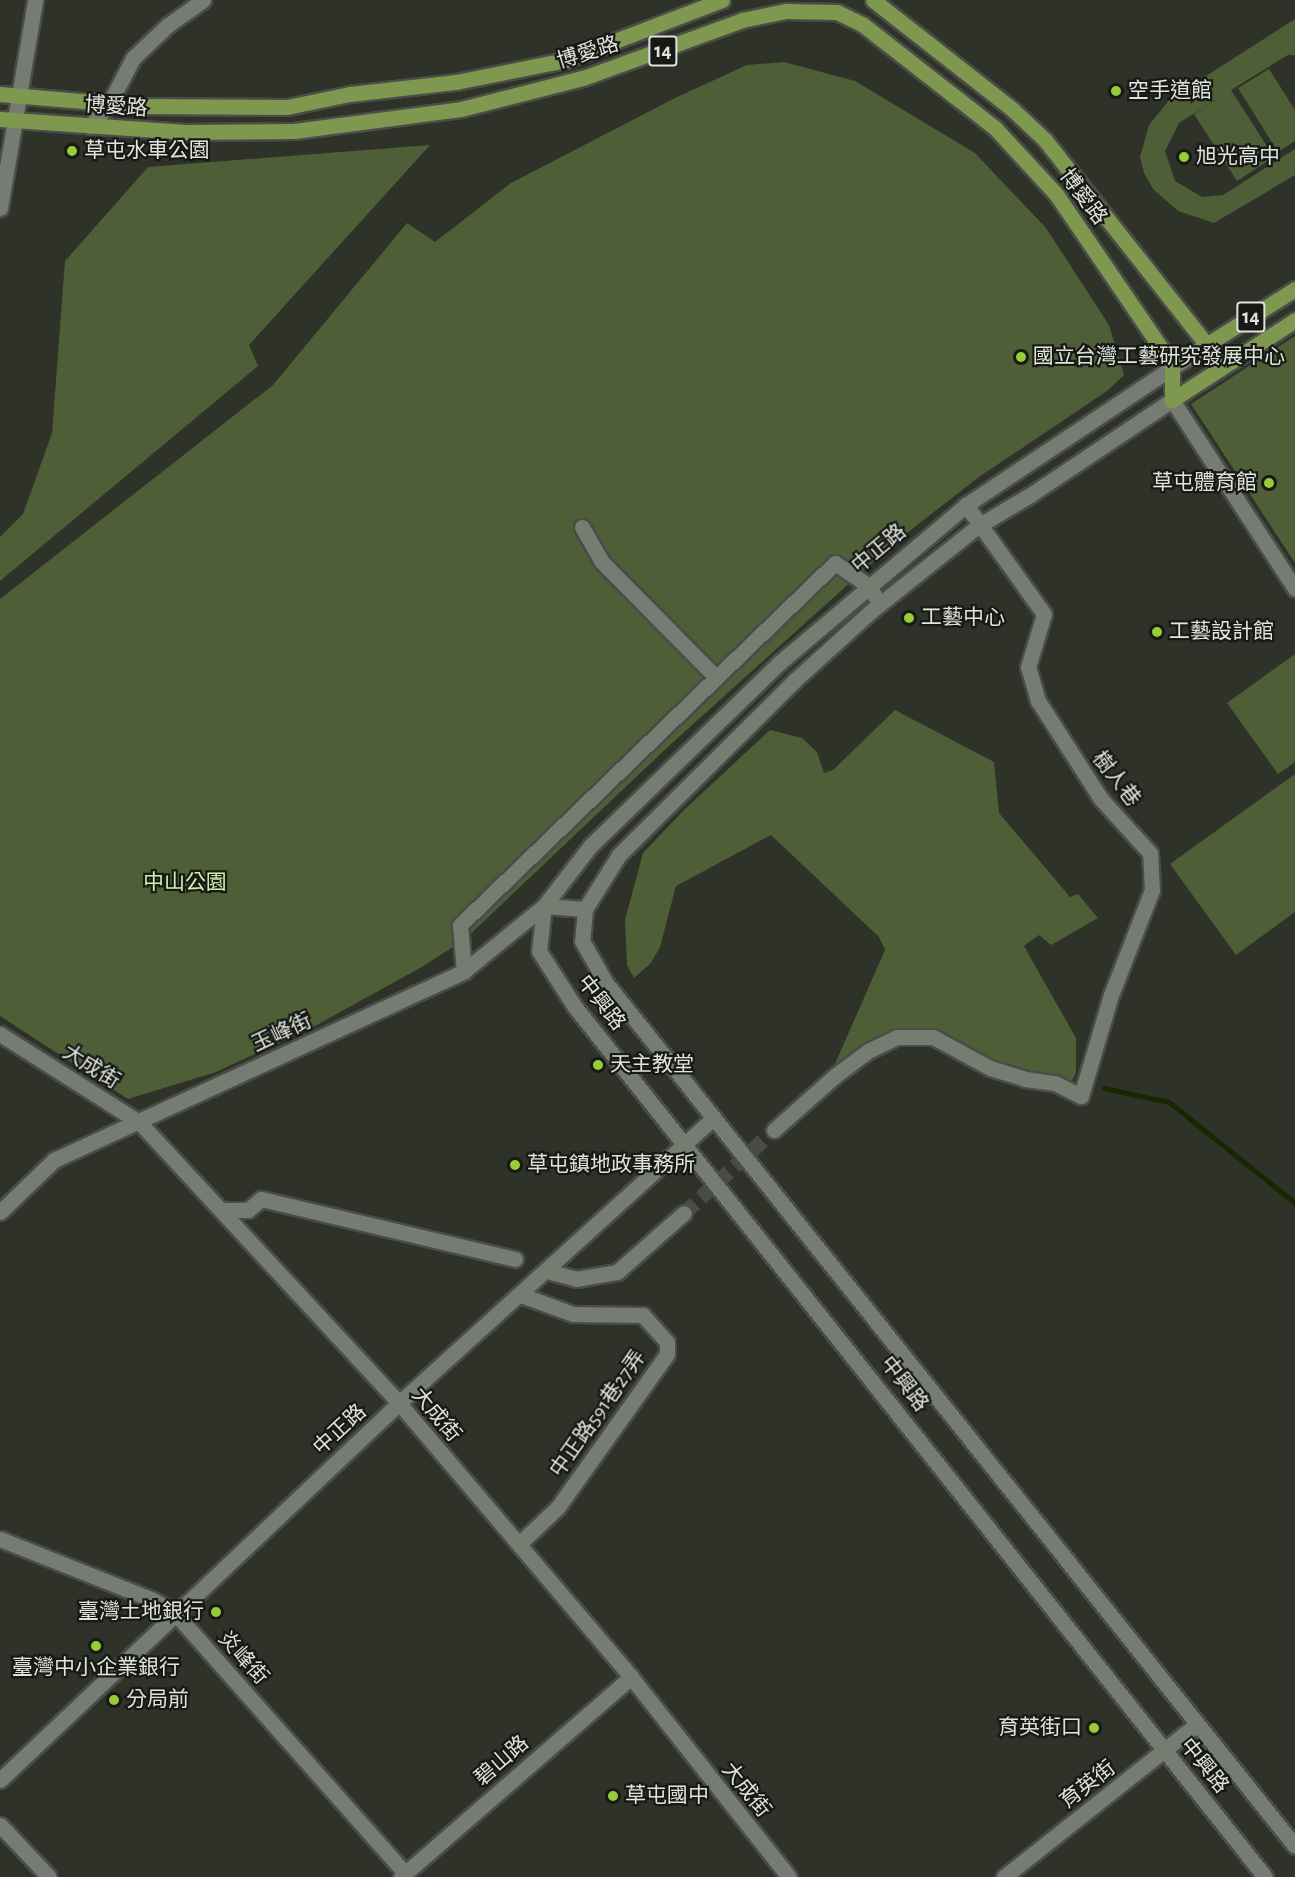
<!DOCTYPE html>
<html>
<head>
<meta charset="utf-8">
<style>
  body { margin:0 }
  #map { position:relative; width:1295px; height:1877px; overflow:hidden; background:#2e3229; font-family:"Alegreya Sans","Noto Sans TC",sans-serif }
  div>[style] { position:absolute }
  .green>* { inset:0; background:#4e5e37 }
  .stream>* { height:5px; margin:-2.5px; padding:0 2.5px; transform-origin:2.5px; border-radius:2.5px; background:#182700 }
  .minor-tunnel>* { height:15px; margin-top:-7.5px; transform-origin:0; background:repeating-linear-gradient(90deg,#494c44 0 15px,transparent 0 23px) }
  .roads { filter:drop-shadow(2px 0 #4a4d47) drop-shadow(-2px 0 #4a4d47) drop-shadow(0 2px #4a4d47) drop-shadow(0 -2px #4a4d47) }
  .minor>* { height:15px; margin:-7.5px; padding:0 7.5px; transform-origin:7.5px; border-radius:7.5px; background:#777c72 }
  .tertiary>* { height:15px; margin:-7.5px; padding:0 7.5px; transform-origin:7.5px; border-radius:7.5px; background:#777c72 }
  .primary>* { height:15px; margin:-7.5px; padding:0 7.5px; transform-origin:7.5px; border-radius:7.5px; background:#7e984f }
  .dots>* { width:16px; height:16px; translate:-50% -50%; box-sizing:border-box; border:3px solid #171915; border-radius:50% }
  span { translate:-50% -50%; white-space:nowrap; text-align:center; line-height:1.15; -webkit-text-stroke:4.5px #171915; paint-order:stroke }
  .shield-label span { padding:2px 4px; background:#171915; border:2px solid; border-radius:4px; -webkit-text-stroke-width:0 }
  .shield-label { font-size:20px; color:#dfe2dd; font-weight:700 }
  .street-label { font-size:21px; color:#dfe2dd }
  .poi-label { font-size:21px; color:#dfe2dd }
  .left { translate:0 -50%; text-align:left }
  .right { translate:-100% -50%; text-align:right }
  .park-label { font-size:21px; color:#d1f0a7 }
</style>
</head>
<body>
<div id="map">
  <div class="green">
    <i style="clip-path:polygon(1295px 19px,1295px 55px,1288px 55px,1231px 90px,1274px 157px,1237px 181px,1194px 114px,1225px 94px,1179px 123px,1165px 151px,1175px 181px,1202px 197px,1223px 195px,1295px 149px,1295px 175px,1214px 223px,1178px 211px,1153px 189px,1144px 173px,1140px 157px,1149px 125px,1170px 99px)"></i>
    <i style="clip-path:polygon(784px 62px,855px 81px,975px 153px,1046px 228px,1109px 325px,1124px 375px,1107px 391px,979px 477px,894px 543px,671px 744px,464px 940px,420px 968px,313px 1027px,216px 1072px,128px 1099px,0 1016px,0 599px,273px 385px,407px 223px,435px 242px,511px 183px,677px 97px,747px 65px)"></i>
    <i style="clip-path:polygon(1269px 69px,1295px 110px,1295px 141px,1278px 152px,1238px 88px)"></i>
    <i style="clip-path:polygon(430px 145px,249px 345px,258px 366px,0 581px,0 537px,23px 514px,52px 433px,65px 261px,148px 167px)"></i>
    <i style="clip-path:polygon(1295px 336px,1295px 563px,1191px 404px)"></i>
    <i style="clip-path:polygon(1295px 654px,1295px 762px,1278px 774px,1227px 703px)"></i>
    <i style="clip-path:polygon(895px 710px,994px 762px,999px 813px,1070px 897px,1078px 894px,1098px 918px,1051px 945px,1039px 935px,1024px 946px,1076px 1038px,1076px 1073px,1069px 1086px,908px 1037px,831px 1073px,885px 950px,879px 937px,771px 835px,676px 886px,660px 947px,651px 963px,634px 978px,627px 965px,625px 920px,643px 853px,683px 811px,770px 730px,802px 738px,817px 752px,824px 773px,833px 770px)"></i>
    <i style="clip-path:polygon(1295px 774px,1295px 912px,1236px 955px,1170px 864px)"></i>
  </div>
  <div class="stream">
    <i style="left:1104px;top:1088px;width:66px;rotate:12.2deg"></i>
    <i style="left:1169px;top:1102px;width:161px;rotate:38.7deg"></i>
  </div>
  <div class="minor-tunnel">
    <i style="left:684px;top:1213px;width:122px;rotate:-42.7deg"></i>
  </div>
  <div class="roads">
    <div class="minor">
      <i style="left:90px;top:126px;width:29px;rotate:-49deg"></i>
      <i style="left:109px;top:104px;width:52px;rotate:-62.4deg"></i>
      <i style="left:133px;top:58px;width:48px;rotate:-43.3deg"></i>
      <i style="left:168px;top:25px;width:43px;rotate:-35.5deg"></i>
      <i style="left:0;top:208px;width:211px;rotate:-80.4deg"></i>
      <i style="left:1172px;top:400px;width:225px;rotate:56.9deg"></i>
      <i style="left:582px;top:527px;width:40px;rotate:60.3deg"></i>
      <i style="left:602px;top:562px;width:162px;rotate:45.3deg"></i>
      <i style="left:464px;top:971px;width:46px;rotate:-95deg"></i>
      <i style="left:460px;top:925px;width:521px;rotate:-43.99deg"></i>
      <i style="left:835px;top:563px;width:41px;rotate:34.1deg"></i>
      <i style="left:869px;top:586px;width:21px;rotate:59deg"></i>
      <i style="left:0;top:1034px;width:166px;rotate:32.4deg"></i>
      <i style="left:140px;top:1123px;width:381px;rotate:47.2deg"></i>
      <i style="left:399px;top:1403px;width:359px;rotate:49.7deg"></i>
      <i style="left:631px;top:1677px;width:255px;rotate:51.7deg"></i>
      <i style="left:774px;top:1130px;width:83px;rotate:-41.6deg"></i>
      <i style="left:836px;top:1075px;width:40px;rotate:-37deg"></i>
      <i style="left:868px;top:1051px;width:32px;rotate:-26deg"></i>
      <i style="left:897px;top:1037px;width:36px"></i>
      <i style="left:933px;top:1037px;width:65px;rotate:28.5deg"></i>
      <i style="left:990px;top:1068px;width:37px;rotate:17deg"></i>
      <i style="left:1025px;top:1079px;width:30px;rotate:8deg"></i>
      <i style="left:1055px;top:1083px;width:29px;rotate:27deg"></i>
      <i style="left:1081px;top:1096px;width:105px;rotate:-73.5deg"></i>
      <i style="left:1111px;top:995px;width:113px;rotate:-68.7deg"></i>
      <i style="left:1152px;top:890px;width:37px;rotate:-93deg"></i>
      <i style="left:1150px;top:853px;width:73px;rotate:-132.2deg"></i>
      <i style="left:1101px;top:799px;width:117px;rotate:-122.7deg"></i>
      <i style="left:1038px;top:701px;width:35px;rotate:-106deg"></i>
      <i style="left:1028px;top:667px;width:55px;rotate:-73.2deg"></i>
      <i style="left:1044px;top:614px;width:134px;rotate:-125.6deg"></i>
      <i style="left:221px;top:1210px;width:27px"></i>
      <i style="left:248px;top:1210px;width:17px;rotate:-40deg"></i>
      <i style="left:261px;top:1199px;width:261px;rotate:13.3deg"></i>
      <i style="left:0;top:1212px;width:75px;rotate:-43.9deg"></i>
      <i style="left:54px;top:1160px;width:451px;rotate:-24.7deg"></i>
      <i style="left:464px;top:971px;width:103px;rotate:-39.1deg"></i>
      <i style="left:544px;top:906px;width:41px;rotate:4.2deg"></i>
      <i style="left:547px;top:1271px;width:30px;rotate:15deg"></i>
      <i style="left:576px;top:1279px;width:42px;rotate:-9.7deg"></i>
      <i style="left:617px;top:1272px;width:89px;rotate:-41.4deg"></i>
      <i style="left:0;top:1539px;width:162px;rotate:21.7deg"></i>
      <i style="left:151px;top:1599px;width:26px;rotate:29deg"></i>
      <i style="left:174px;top:1612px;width:349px;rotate:48.5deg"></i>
      <i style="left:519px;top:1544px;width:54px;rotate:-43.5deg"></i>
      <i style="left:558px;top:1507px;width:188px;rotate:-54.5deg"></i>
      <i style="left:667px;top:1354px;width:12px;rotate:-90deg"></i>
      <i style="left:667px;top:1342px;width:36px;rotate:-132deg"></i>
      <i style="left:643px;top:1315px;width:70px;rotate:-179.2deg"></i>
      <i style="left:573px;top:1314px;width:55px;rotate:-159.9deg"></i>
      <i style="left:0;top:1780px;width:549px;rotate:-43.38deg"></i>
      <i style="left:399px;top:1403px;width:425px;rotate:-42.2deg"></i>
      <i style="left:401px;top:1877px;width:305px;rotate:-41deg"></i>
      <i style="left:1004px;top:1877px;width:245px;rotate:-38.4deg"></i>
    </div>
    <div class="tertiary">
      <i style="left:1206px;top:345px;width:288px;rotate:146.3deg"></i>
      <i style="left:966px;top:505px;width:245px;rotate:139.8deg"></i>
      <i style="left:779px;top:663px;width:262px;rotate:135.9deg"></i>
      <i style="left:591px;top:845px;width:77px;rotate:127.6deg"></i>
      <i style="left:544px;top:906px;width:45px;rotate:96.3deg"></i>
      <i style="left:539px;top:951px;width:67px;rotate:57.3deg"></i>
      <i style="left:575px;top:1007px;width:1110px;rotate:51.58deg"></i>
      <i style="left:1172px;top:400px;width:171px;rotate:146.2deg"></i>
      <i style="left:1030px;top:495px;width:61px;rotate:149.2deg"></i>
      <i style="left:978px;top:526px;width:138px;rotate:141.5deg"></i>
      <i style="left:870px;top:612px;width:103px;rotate:137.8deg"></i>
      <i style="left:794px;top:681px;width:247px;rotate:135.2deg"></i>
      <i style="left:619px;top:855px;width:64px;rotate:122.2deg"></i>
      <i style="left:585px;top:909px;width:32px;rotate:95deg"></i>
      <i style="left:582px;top:941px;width:48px;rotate:60.3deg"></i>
      <i style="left:606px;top:983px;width:1104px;rotate:51.4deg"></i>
      <i style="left:0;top:1825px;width:71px;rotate:46.7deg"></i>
    </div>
    <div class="primary">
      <i style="left:873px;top:0;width:177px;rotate:38.1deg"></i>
      <i style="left:1012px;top:109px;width:45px;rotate:43.2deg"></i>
      <i style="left:1045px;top:140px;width:287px;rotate:51.7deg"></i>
      <i style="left:0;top:94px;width:142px;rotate:4.9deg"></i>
      <i style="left:141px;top:106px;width:146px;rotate:0.4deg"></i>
      <i style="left:287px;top:107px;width:64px;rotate:-11.7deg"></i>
      <i style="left:350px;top:94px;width:107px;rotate:-6.5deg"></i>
      <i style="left:456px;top:82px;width:111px;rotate:-11.4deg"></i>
      <i style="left:565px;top:60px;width:168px;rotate:-20.9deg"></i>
      <i style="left:0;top:119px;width:186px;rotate:4deg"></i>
      <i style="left:186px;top:132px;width:108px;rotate:-0.5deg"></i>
      <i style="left:294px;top:131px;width:168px;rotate:-7.5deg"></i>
      <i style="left:461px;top:109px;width:126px;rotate:-14.3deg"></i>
      <i style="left:583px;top:78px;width:169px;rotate:-20deg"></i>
      <i style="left:742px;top:20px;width:45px;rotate:-11.6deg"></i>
      <i style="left:786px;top:11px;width:51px;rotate:1.1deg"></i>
      <i style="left:837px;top:12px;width:28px;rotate:26deg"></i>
      <i style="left:862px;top:24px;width:169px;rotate:38deg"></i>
      <i style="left:995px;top:128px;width:90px;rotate:47.3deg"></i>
      <i style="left:1056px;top:194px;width:206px;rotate:55.7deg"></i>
      <i style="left:1172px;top:364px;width:36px;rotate:90deg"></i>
      <i style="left:1206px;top:345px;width:105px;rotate:-32.2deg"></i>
      <i style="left:1172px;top:400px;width:147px;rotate:-33deg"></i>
    </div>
  </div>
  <div class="dots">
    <i style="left:1116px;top:91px;background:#99cb36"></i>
    <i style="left:72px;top:151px;background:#99cb36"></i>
    <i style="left:1184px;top:157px;background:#99cb36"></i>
    <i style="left:1021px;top:357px;background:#99cb36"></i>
    <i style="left:1269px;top:483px;background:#99cb36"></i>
    <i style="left:909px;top:618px;background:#99cb36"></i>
    <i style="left:1157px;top:632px;background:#99cb36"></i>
    <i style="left:598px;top:1065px;background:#99cb36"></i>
    <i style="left:515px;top:1165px;background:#99cb36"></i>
    <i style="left:216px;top:1612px;background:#99cb36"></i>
    <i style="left:96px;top:1646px;background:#99cb36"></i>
    <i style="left:114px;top:1700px;background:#99cb36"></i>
    <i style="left:1094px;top:1728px;background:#99cb36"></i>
    <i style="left:613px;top:1796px;background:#99cb36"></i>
  </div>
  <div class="shield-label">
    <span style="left:663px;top:51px">14</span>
    <span style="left:1251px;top:317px">14</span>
  </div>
  <div class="street-label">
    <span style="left:588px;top:53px;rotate:-17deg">博愛路</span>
    <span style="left:116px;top:107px;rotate:4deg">博愛路</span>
    <span style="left:1083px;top:197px;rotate:53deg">博愛路</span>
    <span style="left:879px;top:549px;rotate:-40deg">中正路</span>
    <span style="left:1116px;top:779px;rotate:52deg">樹人巷</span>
    <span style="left:601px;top:1003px;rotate:52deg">中興路</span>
    <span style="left:282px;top:1033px;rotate:-25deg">玉峰街</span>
    <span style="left:91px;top:1067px;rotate:32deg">大成街</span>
    <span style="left:904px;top:1384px;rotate:52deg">中興路</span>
    <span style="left:598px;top:1414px;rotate:-55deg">中正路591巷27弄</span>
    <span style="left:436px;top:1415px;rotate:50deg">大成街</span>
    <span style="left:340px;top:1430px;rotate:-43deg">中正路</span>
    <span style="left:243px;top:1658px;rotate:48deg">炎峰街</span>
    <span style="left:502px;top:1761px;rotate:-41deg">碧山路</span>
    <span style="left:1204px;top:1766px;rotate:51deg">中興路</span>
    <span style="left:1088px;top:1785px;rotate:-38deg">育英街</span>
    <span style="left:746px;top:1790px;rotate:51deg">大成街</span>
  </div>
  <div class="poi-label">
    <span class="left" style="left:1128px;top:91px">空手道館</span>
    <span class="left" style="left:84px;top:151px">草屯水車公園</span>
    <span class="left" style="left:1196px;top:157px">旭光高中</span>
    <span class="left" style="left:1033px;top:357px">國立台灣工藝研究發展中心</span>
    <span class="right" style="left:1257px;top:483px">草屯體育館</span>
    <span class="left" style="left:921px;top:618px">工藝中心</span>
    <span class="left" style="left:1169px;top:632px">工藝設計館</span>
    <span class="left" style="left:610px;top:1065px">天主教堂</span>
    <span class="left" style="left:527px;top:1165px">草屯鎮地政事務所</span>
    <span class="right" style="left:204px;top:1612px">臺灣土地銀行</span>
    <span style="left:96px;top:1668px">臺灣中小企業銀行</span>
    <span class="left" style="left:126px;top:1700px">分局前</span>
    <span class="right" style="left:1082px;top:1728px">育英街口</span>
    <span class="left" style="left:625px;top:1796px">草屯國中</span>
  </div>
  <div class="park-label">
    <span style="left:185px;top:883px">中山公園</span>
  </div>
</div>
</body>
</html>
